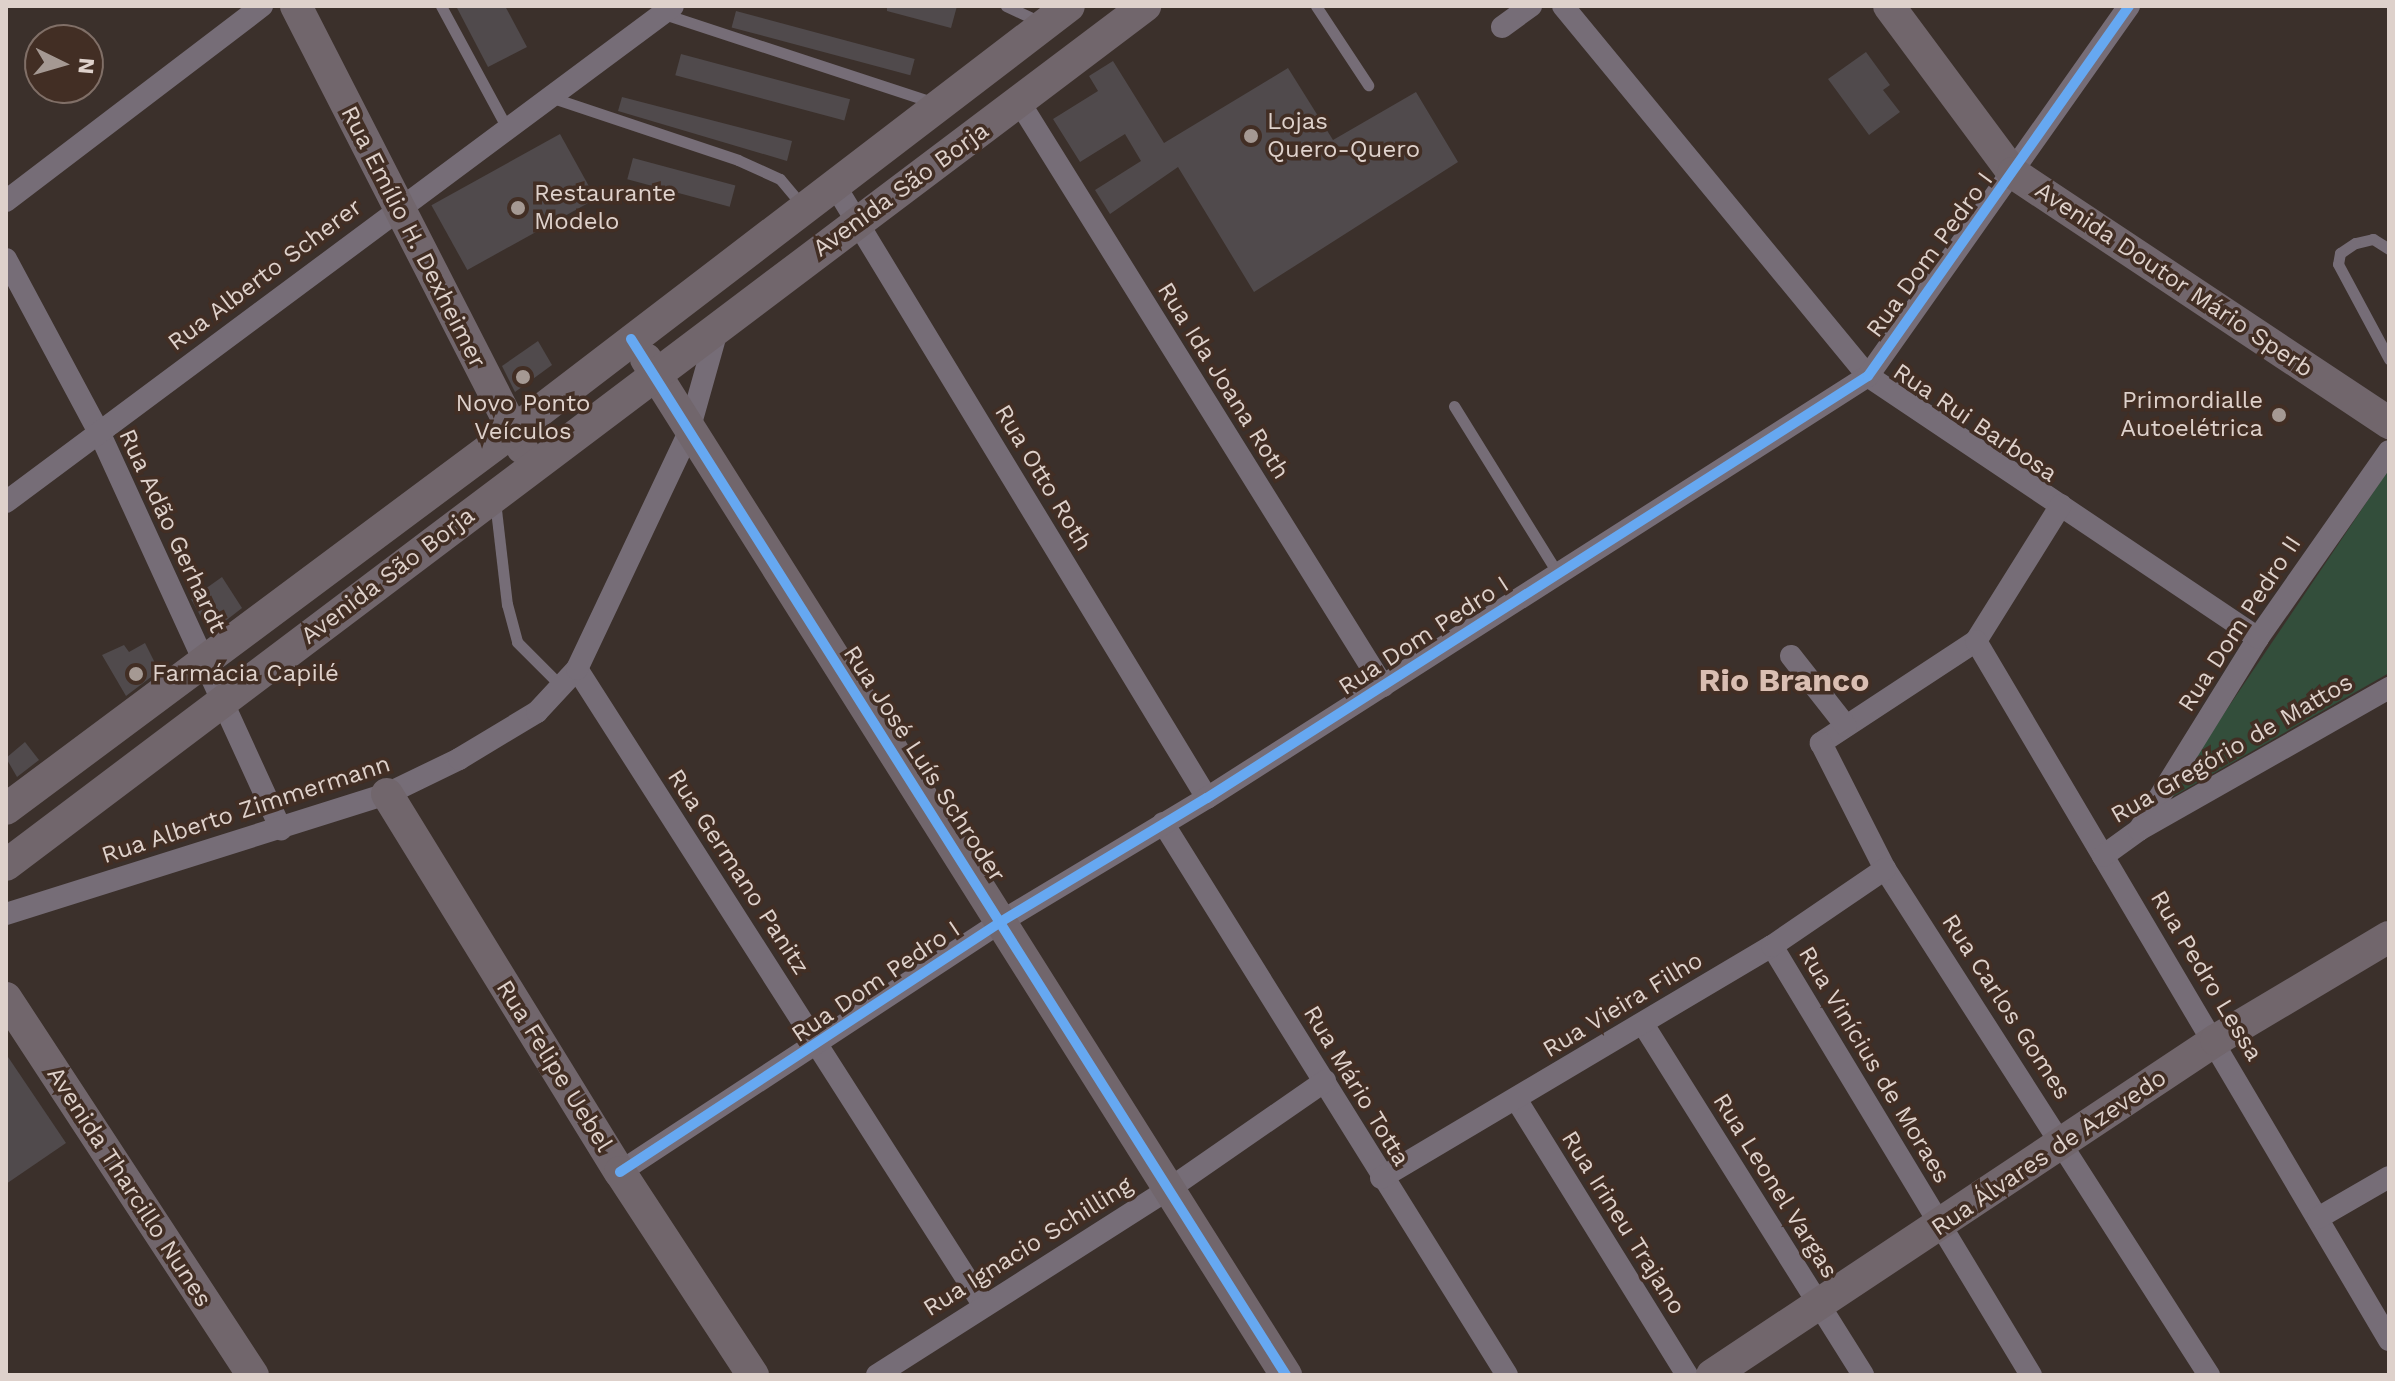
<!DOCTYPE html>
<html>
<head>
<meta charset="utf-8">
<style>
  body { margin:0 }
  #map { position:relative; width:2395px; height:1381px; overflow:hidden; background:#3b302b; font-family:"Work Sans",sans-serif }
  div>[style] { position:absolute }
  .green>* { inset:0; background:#334e3b }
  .building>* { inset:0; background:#504a4c; transform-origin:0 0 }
  .lane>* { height:11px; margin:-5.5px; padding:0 5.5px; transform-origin:5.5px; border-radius:5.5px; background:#766d77 }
  .street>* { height:22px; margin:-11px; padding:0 11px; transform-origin:11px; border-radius:11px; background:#766d77 }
  .secondary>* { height:32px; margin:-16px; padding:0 16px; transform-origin:16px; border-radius:16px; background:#71666c }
  .cycleway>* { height:10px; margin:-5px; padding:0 5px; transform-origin:5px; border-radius:5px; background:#66a8f1 }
  .dots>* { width:22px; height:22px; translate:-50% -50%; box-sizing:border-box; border:4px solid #422e24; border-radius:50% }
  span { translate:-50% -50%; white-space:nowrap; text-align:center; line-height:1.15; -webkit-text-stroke:7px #422e24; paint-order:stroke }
  .poi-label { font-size:24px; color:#ded1cb }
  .left { translate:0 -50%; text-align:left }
  .right { translate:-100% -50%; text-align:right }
  .street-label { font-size:24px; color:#ded1cb }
  .district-label { font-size:32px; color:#d9beb2; font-weight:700 }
  .frame { position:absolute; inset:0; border:8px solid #ded1cb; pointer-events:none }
  .north { position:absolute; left:24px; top:24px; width:80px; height:80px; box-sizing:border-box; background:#422e24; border:2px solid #806f67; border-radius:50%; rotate:95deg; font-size:22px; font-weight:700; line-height:32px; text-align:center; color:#ded1cb }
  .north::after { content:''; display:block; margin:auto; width:28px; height:36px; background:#a59993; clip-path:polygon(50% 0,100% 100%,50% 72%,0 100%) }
</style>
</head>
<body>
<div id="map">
  <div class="green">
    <i style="clip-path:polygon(2389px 469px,2389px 673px,2165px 801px)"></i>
  </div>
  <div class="building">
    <i style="clip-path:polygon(456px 6px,505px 6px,527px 47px,488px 67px)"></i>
    <i style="clip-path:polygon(887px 6px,957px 6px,951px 28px,887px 11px)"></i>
    <i style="left:736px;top:11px;width:185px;height:17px;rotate:15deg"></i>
    <i style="clip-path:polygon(1866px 52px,1890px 85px,1883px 90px,1900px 112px,1869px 135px,1828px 79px)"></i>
    <i style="left:681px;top:54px;width:175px;height:22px;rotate:15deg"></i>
    <i style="clip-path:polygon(1113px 61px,1164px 143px,1288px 68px,1333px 140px,1416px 92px,1458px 162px,1254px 292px,1178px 167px,1110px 214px,1095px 190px,1141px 161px,1125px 134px,1080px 162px,1053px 119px,1098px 91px,1089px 76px)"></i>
    <i style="clip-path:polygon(622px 97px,792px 141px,787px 161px,618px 111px)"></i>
    <i style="left:560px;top:134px;width:74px;height:147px;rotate:61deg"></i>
    <i style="left:633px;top:158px;width:106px;height:22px;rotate:15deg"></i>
    <i style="clip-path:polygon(538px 341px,552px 365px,515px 392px,502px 366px)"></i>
    <i style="clip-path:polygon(222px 577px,242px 608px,210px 633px,191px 599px)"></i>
    <i style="clip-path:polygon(145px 643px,159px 671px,126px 696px,102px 655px,124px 645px,129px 652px)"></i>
    <i style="clip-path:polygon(25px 742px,39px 760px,17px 777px,6px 758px)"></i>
    <i style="clip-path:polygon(6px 1054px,66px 1143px,6px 1184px)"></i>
  </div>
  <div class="lane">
    <i style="left:441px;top:6px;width:136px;rotate:61.6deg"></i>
    <i style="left:1006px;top:6px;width:38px;rotate:25deg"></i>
    <i style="left:1316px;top:6px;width:95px;rotate:56.6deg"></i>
    <i style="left:664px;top:14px;width:282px;rotate:18.2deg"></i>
    <i style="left:550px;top:97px;width:198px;rotate:18.5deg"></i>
    <i style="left:738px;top:160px;width:46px;rotate:24.3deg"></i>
    <i style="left:780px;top:179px;width:34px;rotate:50deg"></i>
    <i style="left:2389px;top:249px;width:19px;rotate:-148deg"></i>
    <i style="left:2373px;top:239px;width:18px;rotate:167deg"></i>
    <i style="left:2355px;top:243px;width:18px;rotate:146deg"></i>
    <i style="left:2340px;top:253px;width:11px;rotate:100deg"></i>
    <i style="left:2338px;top:264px;width:108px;rotate:61.8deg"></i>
    <i style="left:1454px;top:406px;width:198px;rotate:58.2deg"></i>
    <i style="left:495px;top:501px;width:104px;rotate:83.4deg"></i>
    <i style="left:507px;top:604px;width:39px;rotate:75deg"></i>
    <i style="left:517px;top:642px;width:62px;rotate:45deg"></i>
  </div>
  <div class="street">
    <i style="left:1563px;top:6px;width:480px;rotate:50.5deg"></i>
    <i style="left:1868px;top:376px;width:470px;rotate:33.9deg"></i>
    <i style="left:1502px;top:27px;width:36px;rotate:-36deg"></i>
    <i style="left:1020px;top:103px;width:687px;rotate:58.09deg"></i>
    <i style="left:834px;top:184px;width:718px;rotate:58.72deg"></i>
    <i style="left:6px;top:201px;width:322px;rotate:-37.3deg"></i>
    <i style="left:6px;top:259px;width:199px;rotate:61.8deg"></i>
    <i style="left:100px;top:434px;width:435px;rotate:65.4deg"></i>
    <i style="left:6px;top:502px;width:831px;rotate:-36.64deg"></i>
    <i style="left:2061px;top:505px;width:160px;rotate:122deg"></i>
    <i style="left:1976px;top:641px;width:186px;rotate:146.7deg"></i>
    <i style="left:1821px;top:743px;width:141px;rotate:63.1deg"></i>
    <i style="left:1885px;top:869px;width:601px;rotate:57.37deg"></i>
    <i style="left:1976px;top:641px;width:812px;rotate:59.42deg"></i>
    <i style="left:1791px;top:656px;width:89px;rotate:51.8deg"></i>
    <i style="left:577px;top:669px;width:756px;rotate:57.42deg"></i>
    <i style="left:1163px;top:823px;width:650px;rotate:58.07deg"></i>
    <i style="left:2139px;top:830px;width:226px;rotate:-58.2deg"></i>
    <i style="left:2258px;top:638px;width:228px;rotate:-55deg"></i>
    <i style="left:2103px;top:856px;width:44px;rotate:-35.8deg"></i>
    <i style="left:2139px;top:830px;width:288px;rotate:-29.6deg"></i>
    <i style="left:6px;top:914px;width:399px;rotate:-17.5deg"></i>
    <i style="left:387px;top:794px;width:80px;rotate:-25.9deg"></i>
    <i style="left:459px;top:759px;width:91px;rotate:-31.1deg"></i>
    <i style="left:537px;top:712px;width:59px;rotate:-47.1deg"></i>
    <i style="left:577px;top:669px;width:260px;rotate:-64.7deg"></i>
    <i style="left:688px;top:434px;width:111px;rotate:-74.3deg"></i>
    <i style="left:1772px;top:946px;width:501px;rotate:58.88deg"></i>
    <i style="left:1643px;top:1024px;width:414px;rotate:57.9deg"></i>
    <i style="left:1516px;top:1099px;width:325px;rotate:58.2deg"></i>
    <i style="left:620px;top:1172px;width:457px;rotate:-33.3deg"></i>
    <i style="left:1002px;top:921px;width:239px;rotate:-31deg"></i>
    <i style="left:1207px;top:798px;width:784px;rotate:-32.56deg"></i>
    <i style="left:1868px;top:376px;width:453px;rotate:-54.8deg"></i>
    <i style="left:1381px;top:1178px;width:455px;rotate:-30.7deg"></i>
    <i style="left:1772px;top:946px;width:137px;rotate:-34.3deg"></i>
    <i style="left:2318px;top:1218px;width:82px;rotate:-30deg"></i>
    <i style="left:877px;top:1375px;width:346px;rotate:-32.5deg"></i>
    <i style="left:1169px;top:1189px;width:190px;rotate:-34.7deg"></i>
  </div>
  <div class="secondary">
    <i style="left:296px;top:6px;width:496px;rotate:62.9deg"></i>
    <i style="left:1889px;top:6px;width:208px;rotate:53.4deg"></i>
    <i style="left:2013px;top:173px;width:452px;rotate:33.6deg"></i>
    <i style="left:646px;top:359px;width:1201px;rotate:57.79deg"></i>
    <i style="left:387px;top:794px;width:444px;rotate:58.4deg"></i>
    <i style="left:620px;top:1172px;width:243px;rotate:56.8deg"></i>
    <i style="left:6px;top:809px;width:631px;rotate:-36.69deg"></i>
    <i style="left:512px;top:432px;width:701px;rotate:-37.41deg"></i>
    <i style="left:6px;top:865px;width:1427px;rotate:-37.02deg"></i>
    <i style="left:6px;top:998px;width:451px;rotate:56.8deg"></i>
    <i style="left:1712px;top:1375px;width:605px;rotate:-33.61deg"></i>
    <i style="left:2216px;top:1040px;width:201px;rotate:-30.8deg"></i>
  </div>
  <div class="cycleway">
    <i style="left:631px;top:339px;width:1226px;rotate:57.7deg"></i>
    <i style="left:620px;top:1172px;width:457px;rotate:-33.3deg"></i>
    <i style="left:1002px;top:921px;width:239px;rotate:-31deg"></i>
    <i style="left:1207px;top:798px;width:784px;rotate:-32.56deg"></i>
    <i style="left:1868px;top:376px;width:453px;rotate:-54.8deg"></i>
  </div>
  <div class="dots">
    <i style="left:1251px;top:136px;background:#a59993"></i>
    <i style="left:518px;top:208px;background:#a59993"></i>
    <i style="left:523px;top:377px;background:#a59993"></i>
    <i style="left:2279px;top:415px;background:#a59993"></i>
    <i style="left:136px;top:674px;background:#a59993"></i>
  </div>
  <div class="poi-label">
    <span class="left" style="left:1267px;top:136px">Lojas<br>Quero-Quero</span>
    <span class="left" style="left:534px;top:208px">Restaurante<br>Modelo</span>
    <span class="right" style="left:2263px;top:415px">Primordialle<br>Autoelétrica</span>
    <span style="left:523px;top:418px">Novo Ponto<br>Veículos</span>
    <span class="left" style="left:152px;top:674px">Farmácia Capilé</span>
  </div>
  <div class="street-label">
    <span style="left:901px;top:190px;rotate:-36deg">Avenida São Borja</span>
    <span style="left:413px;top:237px;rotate:63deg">Rua Emílio H. Dexheimer</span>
    <span style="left:1930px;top:255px;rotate:-54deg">Rua Dom Pedro I</span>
    <span style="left:265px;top:275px;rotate:-37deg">Rua Alberto Scherer</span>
    <span style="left:2174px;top:280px;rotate:34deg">Avenida Doutor Mário Sperb</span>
    <span style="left:1223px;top:381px;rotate:58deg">Rua Ida Joana Roth</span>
    <span style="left:1975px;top:423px;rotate:34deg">Rua Rui Barbosa</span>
    <span style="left:1043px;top:478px;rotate:59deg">Rua Otto Roth</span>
    <span style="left:172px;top:531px;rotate:65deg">Rua Adão Gerhardt</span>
    <span style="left:388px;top:576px;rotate:-37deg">Avenida São Borja</span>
    <span style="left:2240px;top:624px;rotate:-57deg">Rua Dom Pedro II</span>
    <span style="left:1424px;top:636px;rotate:-33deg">Rua Dom Pedro I</span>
    <span style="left:2232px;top:749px;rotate:-30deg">Rua Gregório de Mattos</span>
    <span style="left:924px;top:764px;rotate:57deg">Rua José Luís Schroder</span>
    <span style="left:246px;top:810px;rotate:-18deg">Rua Alberto Zimmermann</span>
    <span style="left:738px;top:872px;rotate:57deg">Rua Germano Panitz</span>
    <span style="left:2206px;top:976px;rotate:59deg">Rua Pedro Lessa</span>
    <span style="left:876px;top:982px;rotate:-34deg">Rua Dom Pedro I</span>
    <span style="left:1623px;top:1005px;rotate:-31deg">Rua Vieira Filho</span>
    <span style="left:2006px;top:1007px;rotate:57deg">Rua Carlos Gomes</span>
    <span style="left:1874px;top:1065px;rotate:59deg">Rua Vinícius de Moraes</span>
    <span style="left:554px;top:1066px;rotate:58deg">Rua Felipe Uebel</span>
    <span style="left:1356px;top:1086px;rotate:59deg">Rua Mário Totta</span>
    <span style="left:2049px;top:1153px;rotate:-34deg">Rua Álvares de Azevedo</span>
    <span style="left:1775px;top:1186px;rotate:58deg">Rua Leonel Vargas</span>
    <span style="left:129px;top:1187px;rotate:57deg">Avenida Tharcillo Nunes</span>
    <span style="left:1623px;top:1223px;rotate:58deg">Rua Irineu Trajano</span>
    <span style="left:1028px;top:1247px;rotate:-32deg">Rua Ignacio Schilling</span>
  </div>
  <div class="district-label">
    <span style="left:1784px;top:680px">Rio Branco</span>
  </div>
  <div class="frame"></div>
  <div class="north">N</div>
</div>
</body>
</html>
